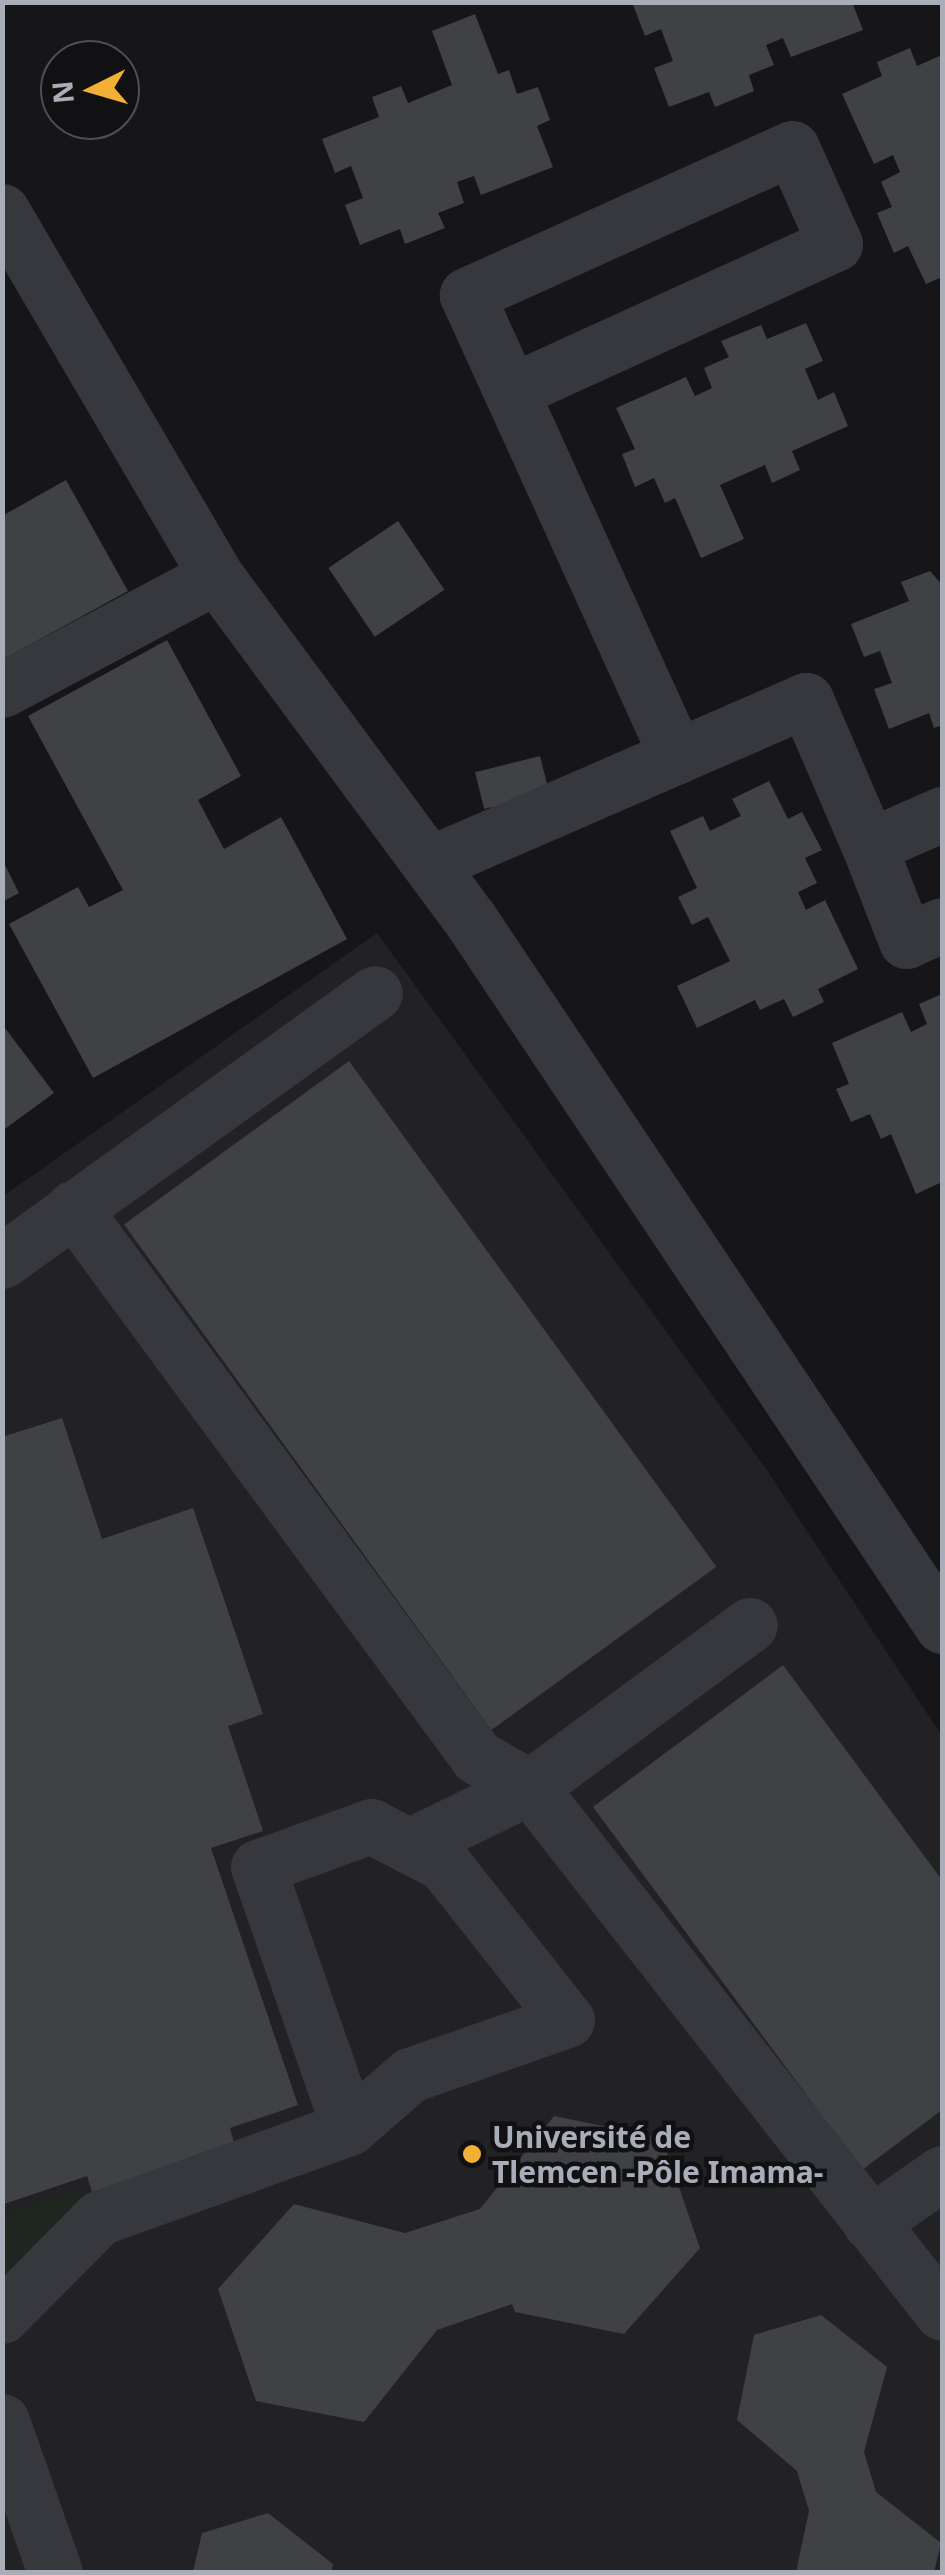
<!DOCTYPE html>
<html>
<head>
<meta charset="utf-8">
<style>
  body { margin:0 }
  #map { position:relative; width:945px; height:2575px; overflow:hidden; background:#161618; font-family:"Noto Sans",sans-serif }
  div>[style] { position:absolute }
  .built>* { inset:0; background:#222225 }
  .green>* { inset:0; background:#1e261f }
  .building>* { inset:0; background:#404145; transform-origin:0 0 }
  .street>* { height:55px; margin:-27.5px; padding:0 27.5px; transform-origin:27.5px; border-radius:27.5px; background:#37383d }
  .dots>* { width:28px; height:28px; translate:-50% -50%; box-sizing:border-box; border:5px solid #111113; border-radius:50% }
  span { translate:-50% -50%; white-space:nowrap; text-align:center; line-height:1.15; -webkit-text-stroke:9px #111113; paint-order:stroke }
  .poi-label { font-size:30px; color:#a8adb8; font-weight:700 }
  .left { translate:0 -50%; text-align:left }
  .frame { position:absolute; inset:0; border:5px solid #a8adb8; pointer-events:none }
  .north { position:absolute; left:40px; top:40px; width:100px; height:100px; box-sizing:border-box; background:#111113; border:2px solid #4d4f55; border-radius:50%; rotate:265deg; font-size:28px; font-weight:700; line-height:40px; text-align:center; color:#a8adb8 }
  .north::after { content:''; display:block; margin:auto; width:35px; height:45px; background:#f2b134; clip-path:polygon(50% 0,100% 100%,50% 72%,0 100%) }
</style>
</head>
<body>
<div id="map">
  <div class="built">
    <i style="clip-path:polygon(377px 933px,766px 1469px,942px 1736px,942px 2572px,3px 2572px,2px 1197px)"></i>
  </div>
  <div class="green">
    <i style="clip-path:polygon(78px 2188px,82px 2200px,3px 2275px,3px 2216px)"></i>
  </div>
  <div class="building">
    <i style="clip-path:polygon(632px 2px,852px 2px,863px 30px,791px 57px,783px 38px,766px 45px,774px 65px,749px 75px,754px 91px,715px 107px,709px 92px,669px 107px,654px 68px,673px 61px,661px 29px,645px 36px)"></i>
    <i style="clip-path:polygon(475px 14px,498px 74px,509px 70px,517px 94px,538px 87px,550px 120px,537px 126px,553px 167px,481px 195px,474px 176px,457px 182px,464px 203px,438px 213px,445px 228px,405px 244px,400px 229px,360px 245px,345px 205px,363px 198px,351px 166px,335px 173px,322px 139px,379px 117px,372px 97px,401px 86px,408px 103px,452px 85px,432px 31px)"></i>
    <i style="clip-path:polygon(910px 48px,917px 66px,942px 55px,942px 277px,926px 284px,908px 246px,894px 253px,877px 213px,892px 207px,881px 182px,900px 172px,893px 155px,874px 164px,842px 94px,882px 76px,877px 62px)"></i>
    <i style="clip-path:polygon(806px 323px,823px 361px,805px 369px,818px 400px,834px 392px,848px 426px,792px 451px,800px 470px,772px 483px,765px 465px,720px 485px,744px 539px,701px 558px,675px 498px,665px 503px,654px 478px,635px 487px,622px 454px,635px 449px,616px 408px,686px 377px,695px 396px,712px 388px,704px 368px,729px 357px,721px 341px,761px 325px,767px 339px)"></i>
    <i style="clip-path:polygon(66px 480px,128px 591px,2px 660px,2px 516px)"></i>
    <i style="left:398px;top:521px;width:83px;height:84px;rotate:56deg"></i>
    <i style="clip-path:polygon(930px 571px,942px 585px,942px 725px,934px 728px,929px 713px,889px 729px,874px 689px,892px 683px,880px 651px,864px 657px,851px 624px,909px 601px,901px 582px)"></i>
    <i style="clip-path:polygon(167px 640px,241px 776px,198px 800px,224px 849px,281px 817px,347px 939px,93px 1078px,9px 924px,78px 887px,89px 907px,123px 890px,28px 716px)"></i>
    <i style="left:540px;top:756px;width:38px;height:67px;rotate:76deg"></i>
    <i style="clip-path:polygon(769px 781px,788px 819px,802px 812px,822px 850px,805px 858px,817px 883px,798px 892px,806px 910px,825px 900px,858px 969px,818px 989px,824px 1002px,793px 1017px,784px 999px,760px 1010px,755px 1000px,697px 1028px,677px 986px,730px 961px,708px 917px,692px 925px,678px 897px,697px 888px,670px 831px,703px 816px,710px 831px,741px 816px,732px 799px)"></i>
    <i style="clip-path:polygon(2px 859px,19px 893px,2px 902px)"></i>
    <i style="clip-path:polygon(942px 994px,942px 1182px,916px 1194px,891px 1134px,881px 1139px,870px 1114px,851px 1122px,836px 1089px,849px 1084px,832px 1043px,902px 1012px,911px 1032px,927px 1024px,919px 1004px)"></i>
    <i style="clip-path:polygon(2px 1024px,54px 1093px,2px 1131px)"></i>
    <i style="left:349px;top:1061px;width:625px;height:278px;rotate:54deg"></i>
    <i style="clip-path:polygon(62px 1418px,102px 1539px,193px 1508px,263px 1714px,228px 1726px,263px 1831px,211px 1848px,298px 2105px,230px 2128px,235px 2147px,93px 2195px,87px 2176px,4px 2204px,2px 1437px)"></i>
    <i style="clip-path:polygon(783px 1665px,942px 1880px,942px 2110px,862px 2170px,593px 1807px)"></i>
    <i style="clip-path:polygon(554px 2116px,662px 2138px,700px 2248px,624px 2334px,515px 2312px,512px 2304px,437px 2330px,364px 2422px,256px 2401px,218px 2289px,294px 2204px,405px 2233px,480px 2209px)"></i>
    <i style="clip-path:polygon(821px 2315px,887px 2367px,864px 2452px,876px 2492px,941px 2543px,934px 2572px,796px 2572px,809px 2511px,797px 2471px,737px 2420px,754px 2335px)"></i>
    <i style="clip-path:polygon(268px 2513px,333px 2564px,331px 2572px,193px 2572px,202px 2533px)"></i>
  </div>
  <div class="street">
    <i style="left:2px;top:211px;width:423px;rotate:59.6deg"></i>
    <i style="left:216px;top:576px;width:427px;rotate:53.5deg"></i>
    <i style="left:470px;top:919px;width:850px;rotate:56.27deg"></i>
    <i style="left:512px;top:391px;width:355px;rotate:-24.5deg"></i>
    <i style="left:835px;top:244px;width:105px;rotate:-114.1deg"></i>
    <i style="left:792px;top:148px;width:357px;rotate:155.7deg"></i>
    <i style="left:467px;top:295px;width:507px;rotate:65.56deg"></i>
    <i style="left:2px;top:690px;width:242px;rotate:-28deg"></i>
    <i style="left:869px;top:846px;width:102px;rotate:68.7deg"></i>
    <i style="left:906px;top:941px;width:39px;rotate:-24deg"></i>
    <i style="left:431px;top:863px;width:409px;rotate:-23.5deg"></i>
    <i style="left:806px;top:700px;width:159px;rotate:66.7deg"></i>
    <i style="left:869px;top:846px;width:80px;rotate:-23.7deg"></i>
    <i style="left:73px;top:1208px;width:682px;rotate:53.65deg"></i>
    <i style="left:477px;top:1757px;width:61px;rotate:29.5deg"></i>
    <i style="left:530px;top:1787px;width:668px;rotate:51.93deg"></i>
    <i style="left:2px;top:1261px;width:459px;rotate:-35.7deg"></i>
    <i style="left:409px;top:1846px;width:135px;rotate:-26deg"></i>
    <i style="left:530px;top:1787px;width:273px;rotate:-36.4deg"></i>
    <i style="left:870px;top:2223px;width:88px;rotate:-34.8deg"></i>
    <i style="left:2px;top:2316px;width:138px;rotate:-45.3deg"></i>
    <i style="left:99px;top:2218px;width:266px;rotate:-19.8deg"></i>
    <i style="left:349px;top:2128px;width:81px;rotate:-41deg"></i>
    <i style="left:410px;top:2075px;width:166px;rotate:-19.3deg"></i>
    <i style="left:567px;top:2020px;width:199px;rotate:-128.3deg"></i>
    <i style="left:444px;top:1864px;width:82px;rotate:-152.5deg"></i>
    <i style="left:371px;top:1826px;width:120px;rotate:160.1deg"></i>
    <i style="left:258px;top:1867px;width:276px;rotate:70.8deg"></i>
    <i style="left:2px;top:2421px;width:160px;rotate:70.7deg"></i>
  </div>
  <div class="dots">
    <i style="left:472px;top:2154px;background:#f2b134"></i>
  </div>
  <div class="poi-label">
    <span class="left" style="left:492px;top:2154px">Université de<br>Tlemcen -Pôle Imama-</span>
  </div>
  <div class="frame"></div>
  <div class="north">N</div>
</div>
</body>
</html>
